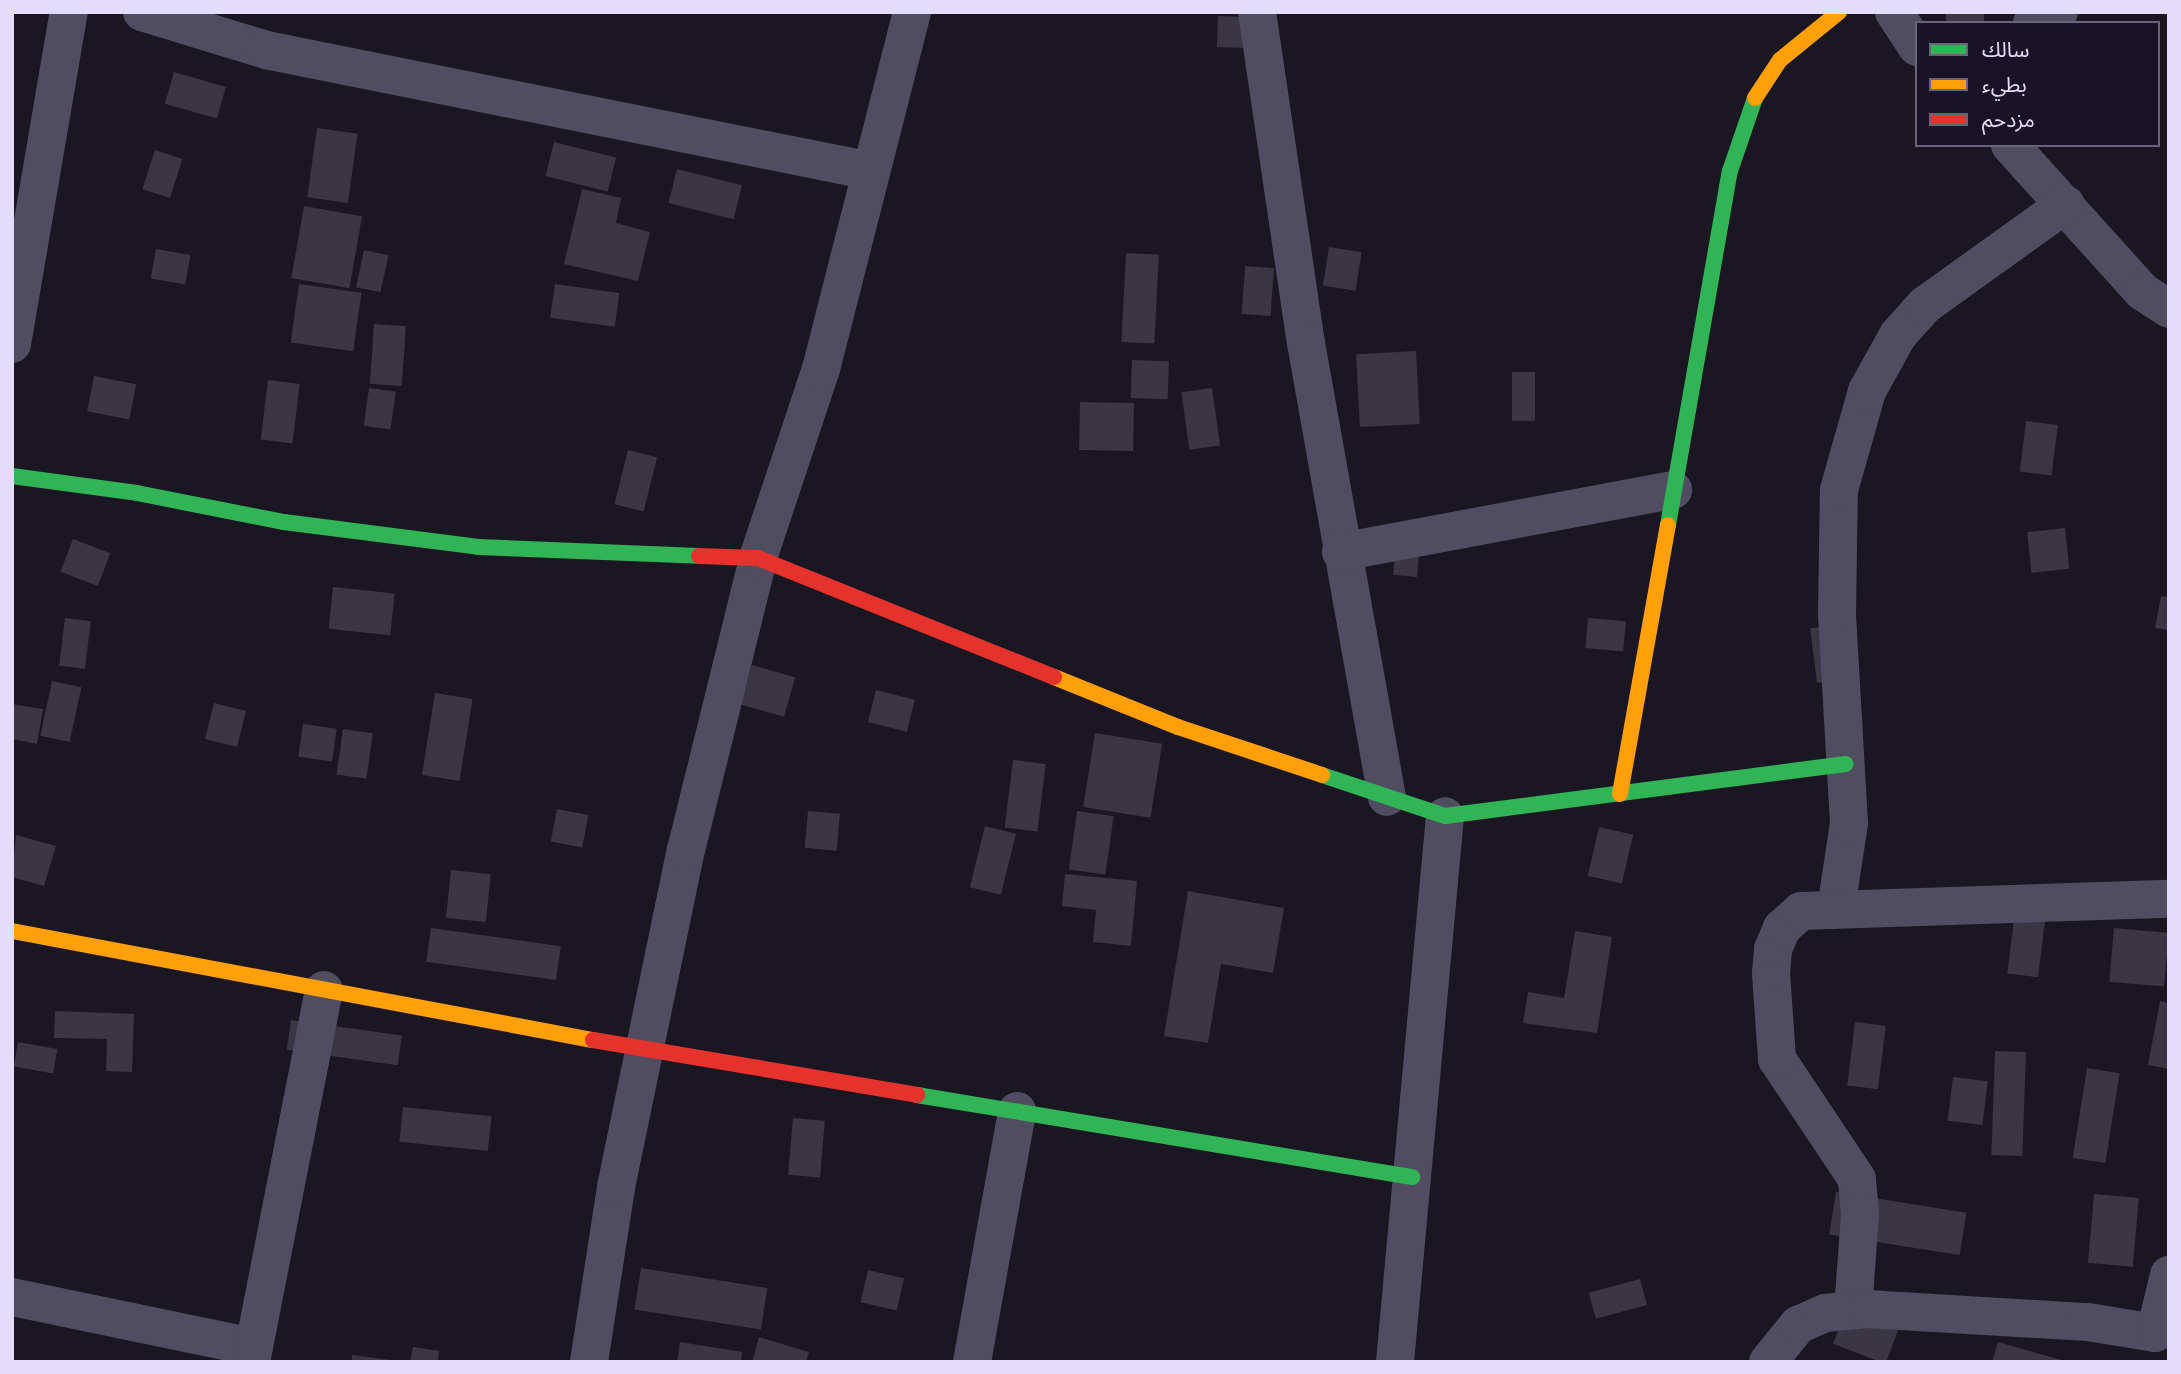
<!DOCTYPE html>
<html>
<head>
<meta charset="utf-8">
<style>
  body { margin:0 }
  #map { position:relative; width:2181px; height:1374px; overflow:hidden; background:#1a1722; font-family:Mulish,"Noto Sans Arabic",sans-serif }
  div>[style] { position:absolute }
  .building>* { inset:0; background:#3a3643; transform-origin:0 0 }
  .street>* { height:38px; margin:-19px; padding:0 19px; transform-origin:19px; border-radius:19px; background:#504d61 }
  .fast>* { height:16px; margin:-8px; padding:0 8px; transform-origin:8px; border-radius:8px; background:#30b455 }
  .slow>* { height:16px; margin:-8px; padding:0 8px; transform-origin:8px; border-radius:8px; background:#ff9f0a }
  .jam>* { height:16px; margin:-8px; padding:0 8px; transform-origin:8px; border-radius:8px; background:#e5322d }
  span { translate:-50% -50%; white-space:nowrap; text-align:center; line-height:1.15; -webkit-text-stroke:5px #181326; paint-order:stroke }
  .frame { position:absolute; inset:0; border:14px solid #e3dcfb; pointer-events:none }
  .legend { position:absolute; left:1915px; top:21px; width:245px; height:126px; box-sizing:border-box; background:#181326; border:2px solid #69637b; margin:0; padding:9px 12px; list-style:none; font-size:21px; color:#e3dcfb }
  .legend li { display:flex; align-items:center; gap:14px; height:35px }
  .legend b { width:35px; border:2px solid #69637b }
</style>
</head>
<body>
<div id="map">
  <div class="building">
    <i style="left:1946px;top:12px;width:38px;height:11px"></i>
    <i style="left:1218px;top:16px;width:35px;height:31px;rotate:2deg"></i>
    <i style="left:174px;top:72px;width:54px;height:33px;rotate:16deg"></i>
    <i style="left:317px;top:128px;width:41px;height:70px;rotate:8deg"></i>
    <i style="left:554px;top:142px;width:64px;height:35px;rotate:14deg"></i>
    <i style="left:155px;top:150px;width:29px;height:41px;rotate:18deg"></i>
    <i style="left:677px;top:169px;width:67px;height:35px;rotate:14deg"></i>
    <i style="clip-path:polygon(582px 189px,621px 198px,616px 223px,650px 232px,638px 281px,564px 264px)"></i>
    <i style="left:304px;top:206px;width:59px;height:73px;rotate:10deg"></i>
    <i style="left:1329px;top:247px;width:33px;height:39px;rotate:9deg"></i>
    <i style="left:156px;top:249px;width:35px;height:30px;rotate:10deg"></i>
    <i style="left:364px;top:250px;width:25px;height:38px;rotate:12deg"></i>
    <i style="left:1126px;top:253px;width:33px;height:89px;rotate:3deg"></i>
    <i style="left:1245px;top:266px;width:29px;height:48px;rotate:4deg"></i>
    <i style="left:299px;top:284px;width:63px;height:59px;rotate:8deg"></i>
    <i style="left:555px;top:284px;width:65px;height:34px;rotate:8deg"></i>
    <i style="left:374px;top:324px;width:32px;height:60px;rotate:4deg"></i>
    <i style="left:1416px;top:351px;width:73px;height:60px;rotate:87deg"></i>
    <i style="left:1132px;top:360px;width:37px;height:38px;rotate:2deg"></i>
    <i style="left:1512px;top:372px;width:23px;height:49px"></i>
    <i style="left:94px;top:376px;width:43px;height:36px;rotate:11deg"></i>
    <i style="left:268px;top:380px;width:32px;height:60px;rotate:7deg"></i>
    <i style="left:369px;top:388px;width:27px;height:38px;rotate:8deg"></i>
    <i style="left:1212px;top:388px;width:58px;height:31px;rotate:82deg"></i>
    <i style="left:1080px;top:402px;width:54px;height:48px;rotate:1deg"></i>
    <i style="left:2026px;top:421px;width:32px;height:51px;rotate:7deg"></i>
    <i style="left:628px;top:450px;width:30px;height:56px;rotate:14deg"></i>
    <i style="left:2065px;top:528px;width:41px;height:38px;rotate:84deg"></i>
    <i style="left:1397px;top:530px;width:24px;height:45px;rotate:5deg"></i>
    <i style="left:73px;top:539px;width:40px;height:35px;rotate:21deg"></i>
    <i style="left:333px;top:587px;width:62px;height:42px;rotate:6deg"></i>
    <i style="clip-path:polygon(2161px 596px,2169px 597px,2169px 630px,2155px 628px)"></i>
    <i style="left:65px;top:618px;width:26px;height:48px;rotate:7deg"></i>
    <i style="left:1588px;top:618px;width:38px;height:30px;rotate:5deg"></i>
    <i style="left:1836px;top:625px;width:55px;height:26px;rotate:83deg"></i>
    <i style="left:752px;top:665px;width:45px;height:41px;rotate:16deg"></i>
    <i style="left:52px;top:681px;width:30px;height:56px;rotate:12deg"></i>
    <i style="left:876px;top:690px;width:40px;height:33px;rotate:14deg"></i>
    <i style="left:435px;top:693px;width:38px;height:83px;rotate:9deg"></i>
    <i style="left:214px;top:703px;width:33px;height:37px;rotate:14deg"></i>
    <i style="clip-path:polygon(12px 704px,43px 709px,37px 744px,12px 739px)"></i>
    <i style="left:303px;top:724px;width:34px;height:33px;rotate:8deg"></i>
    <i style="left:343px;top:729px;width:30px;height:46px;rotate:8deg"></i>
    <i style="left:1095px;top:733px;width:68px;height:75px;rotate:9deg"></i>
    <i style="left:1013px;top:760px;width:33px;height:68px;rotate:7deg"></i>
    <i style="left:557px;top:809px;width:32px;height:33px;rotate:11deg"></i>
    <i style="left:808px;top:811px;width:32px;height:37px;rotate:5deg"></i>
    <i style="left:1077px;top:811px;width:37px;height:59px;rotate:8deg"></i>
    <i style="left:985px;top:826px;width:32px;height:63px;rotate:14deg"></i>
    <i style="left:1599px;top:827px;width:35px;height:50px;rotate:13deg"></i>
    <i style="clip-path:polygon(16px 835px,56px 846px,44px 886px,12px 877px)"></i>
    <i style="left:451px;top:870px;width:40px;height:48px;rotate:6deg"></i>
    <i style="clip-path:polygon(1065px 874px,1137px 881px,1131px 946px,1093px 942px,1096px 910px,1062px 906px)"></i>
    <i style="clip-path:polygon(1188px 891px,1284px 908px,1273px 973px,1221px 964px,1208px 1043px,1164px 1036px)"></i>
    <i style="left:2015px;top:911px;width:31px;height:63px;rotate:7deg"></i>
    <i style="left:431px;top:928px;width:131px;height:34px;rotate:8deg"></i>
    <i style="left:2114px;top:928px;width:55px;height:54px;rotate:5deg"></i>
    <i style="clip-path:polygon(1575px 931px,1612px 937px,1597px 1033px,1523px 1023px,1528px 992px,1564px 998px)"></i>
    <i style="clip-path:polygon(2160px 1001px,2169px 1003px,2169px 1069px,2148px 1065px)"></i>
    <i style="clip-path:polygon(55px 1011px,134px 1014px,132px 1072px,106px 1071px,107px 1039px,54px 1038px)"></i>
    <i style="left:291px;top:1020px;width:112px;height:30px;rotate:8deg"></i>
    <i style="left:1855px;top:1022px;width:31px;height:64px;rotate:7deg"></i>
    <i style="left:18px;top:1042px;width:40px;height:25px;rotate:10deg"></i>
    <i style="left:1995px;top:1051px;width:31px;height:104px;rotate:2deg"></i>
    <i style="left:2087px;top:1068px;width:33px;height:91px;rotate:9deg"></i>
    <i style="left:1953px;top:1077px;width:35px;height:44px;rotate:7deg"></i>
    <i style="left:403px;top:1107px;width:89px;height:35px;rotate:6deg"></i>
    <i style="left:793px;top:1118px;width:32px;height:57px;rotate:5deg"></i>
    <i style="left:1836px;top:1192px;width:132px;height:43px;rotate:9deg"></i>
    <i style="left:2094px;top:1194px;width:45px;height:69px;rotate:5deg"></i>
    <i style="left:641px;top:1268px;width:128px;height:42px;rotate:9deg"></i>
    <i style="left:868px;top:1270px;width:37px;height:33px;rotate:13deg"></i>
    <i style="left:1640px;top:1279px;width:27px;height:53px;rotate:75deg"></i>
    <i style="left:1851px;top:1297px;width:56px;height:50px;rotate:21deg"></i>
    <i style="clip-path:polygon(759px 1337px,809px 1352px,806px 1362px,752px 1362px)"></i>
    <i style="clip-path:polygon(680px 1342px,742px 1352px,741px 1362px,677px 1362px)"></i>
    <i style="clip-path:polygon(1998px 1342px,2065px 1361px,2065px 1362px,1992px 1362px)"></i>
    <i style="clip-path:polygon(413px 1347px,439px 1351px,438px 1362px,410px 1362px)"></i>
    <i style="clip-path:polygon(352px 1355px,391px 1360px,391px 1362px,352px 1362px)"></i>
  </div>
  <div class="street">
    <i style="left:142px;top:12px;width:130px;rotate:17deg"></i>
    <i style="left:266px;top:50px;width:617px;rotate:11.31deg"></i>
    <i style="left:1257px;top:12px;width:335px;rotate:81.6deg"></i>
    <i style="left:1306px;top:343px;width:461px;rotate:79.9deg"></i>
    <i style="left:1894px;top:12px;width:42px;rotate:56.7deg"></i>
    <i style="left:2032px;top:23px;width:29px;rotate:-22deg"></i>
    <i style="left:2010px;top:145px;width:198px;rotate:47.9deg"></i>
    <i style="left:2143px;top:292px;width:31px;rotate:33deg"></i>
    <i style="left:12px;top:344px;width:337px;rotate:-80.3deg"></i>
    <i style="left:1341px;top:552px;width:338px;rotate:-10.6deg"></i>
    <i style="left:1836px;top:909px;width:87px;rotate:-81.4deg"></i>
    <i style="left:1849px;top:823px;width:211px;rotate:-93.3deg"></i>
    <i style="left:1837px;top:612px;width:122px;rotate:-89.1deg"></i>
    <i style="left:1839px;top:490px;width:103px;rotate:-74.2deg"></i>
    <i style="left:1867px;top:391px;width:64px;rotate:-61deg"></i>
    <i style="left:1898px;top:335px;width:40px;rotate:-48deg"></i>
    <i style="left:1925px;top:305px;width:173px;rotate:-35.6deg"></i>
    <i style="left:12px;top:1297px;width:247px;rotate:11.7deg"></i>
    <i style="left:1853px;top:1310px;width:96px;rotate:-85.8deg"></i>
    <i style="left:1860px;top:1214px;width:35px;rotate:-95deg"></i>
    <i style="left:1857px;top:1179px;width:144px;rotate:-123.7deg"></i>
    <i style="left:1777px;top:1059px;width:86px;rotate:-94deg"></i>
    <i style="left:1771px;top:973px;width:24px;rotate:-85deg"></i>
    <i style="left:1773px;top:949px;width:23px;rotate:-67deg"></i>
    <i style="left:1782px;top:928px;width:25px;rotate:-42deg"></i>
    <i style="left:1801px;top:911px;width:368px;rotate:-1.9deg"></i>
    <i style="left:251px;top:1362px;width:379px;rotate:-78.9deg"></i>
    <i style="left:589px;top:1362px;width:177px;rotate:-81.2deg"></i>
    <i style="left:616px;top:1187px;width:344px;rotate:-78.3deg"></i>
    <i style="left:686px;top:850px;width:301px;rotate:-76.1deg"></i>
    <i style="left:758px;top:558px;width:199px;rotate:-71.6deg"></i>
    <i style="left:821px;top:369px;width:368px;rotate:-75.7deg"></i>
    <i style="left:972px;top:1362px;width:255px;rotate:-79.8deg"></i>
    <i style="left:1395px;top:1362px;width:548px;rotate:-84.77deg"></i>
    <i style="left:1768px;top:1362px;width:48px;rotate:-51deg"></i>
    <i style="left:1798px;top:1325px;width:30px;rotate:-24deg"></i>
    <i style="left:1825px;top:1313px;width:42px;rotate:-5.4deg"></i>
    <i style="left:1867px;top:1309px;width:221px;rotate:3.4deg"></i>
    <i style="left:2088px;top:1322px;width:68px;rotate:9.3deg"></i>
    <i style="left:2155px;top:1333px;width:60px;rotate:-76.4deg"></i>
  </div>
  <div class="fast">
    <i style="left:12px;top:476px;width:126px;rotate:7.7deg"></i>
    <i style="left:137px;top:493px;width:150px;rotate:11.2deg"></i>
    <i style="left:284px;top:522px;width:196px;rotate:7.3deg"></i>
    <i style="left:478px;top:547px;width:221px;rotate:2.3deg"></i>
    <i style="left:1668px;top:525px;width:359px;rotate:-80.1deg"></i>
    <i style="left:1730px;top:171px;width:77px;rotate:-71.1deg"></i>
    <i style="left:1322px;top:775px;width:130px;rotate:18.4deg"></i>
    <i style="left:1445px;top:816px;width:404px;rotate:-7.4deg"></i>
    <i style="left:917px;top:1095px;width:502px;rotate:9.41deg"></i>
  </div>
  <div class="slow">
    <i style="left:1755px;top:98px;width:45px;rotate:-56.7deg"></i>
    <i style="left:1780px;top:60px;width:76px;rotate:-39.1deg"></i>
    <i style="left:1054px;top:677px;width:134px;rotate:22deg"></i>
    <i style="left:1178px;top:727px;width:152px;rotate:18.4deg"></i>
    <i style="left:1620px;top:794px;width:273px;rotate:-79.9deg"></i>
    <i style="left:12px;top:931px;width:591px;rotate:10.63deg"></i>
  </div>
  <div class="jam">
    <i style="left:699px;top:556px;width:59px;rotate:1.9deg"></i>
    <i style="left:758px;top:558px;width:319px;rotate:21.9deg"></i>
    <i style="left:593px;top:1040px;width:329px;rotate:9.6deg"></i>
  </div>
  <div class="frame"></div>
  <ul class="legend">
  <li><b style="height:9px;background:#30b455"></b>سالك</li>
  <li><b style="height:9px;background:#ff9f0a"></b>بطيء</li>
  <li><b style="height:9px;background:#e5322d"></b>مزدحم</li>
  </ul>
</div>
</body>
</html>
